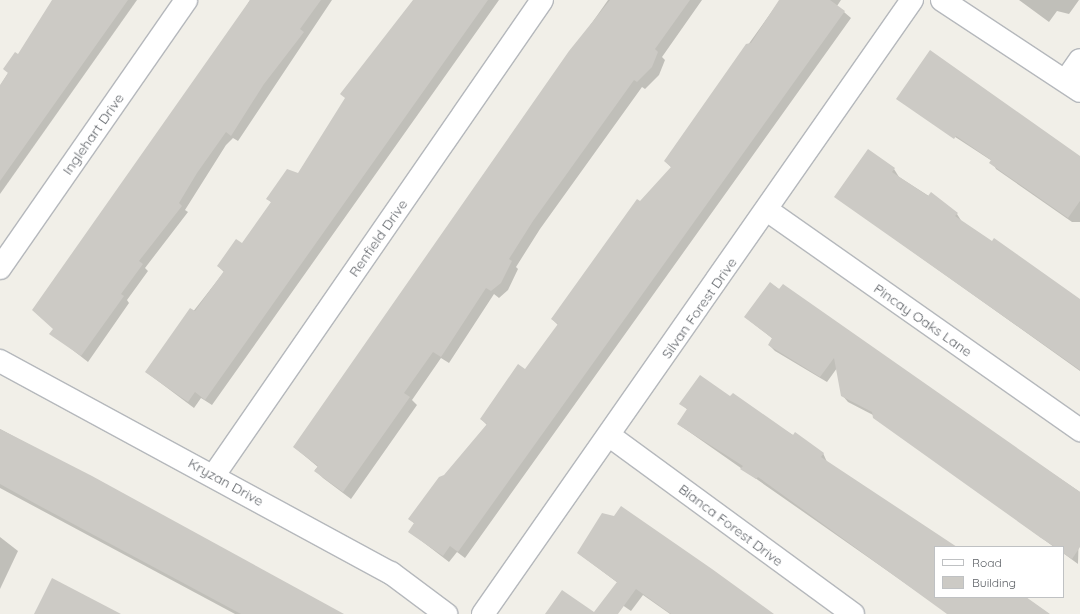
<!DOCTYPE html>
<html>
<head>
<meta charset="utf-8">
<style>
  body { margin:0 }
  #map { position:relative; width:1080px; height:614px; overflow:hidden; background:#f1efe8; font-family:Quicksand,sans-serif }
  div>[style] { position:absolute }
  .shadow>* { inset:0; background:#0003 }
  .building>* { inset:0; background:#cccac5 }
  .roads { filter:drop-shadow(1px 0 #b5b8bc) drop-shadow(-1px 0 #b5b8bc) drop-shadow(0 1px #b5b8bc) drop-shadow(0 -1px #b5b8bc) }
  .minor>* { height:22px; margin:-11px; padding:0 11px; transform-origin:11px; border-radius:11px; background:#fff }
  span { translate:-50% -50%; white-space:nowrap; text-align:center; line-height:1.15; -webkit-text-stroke:3.5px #fff; paint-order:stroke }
  .street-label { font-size:14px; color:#5f6368 }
  .legend { position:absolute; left:934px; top:546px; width:130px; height:52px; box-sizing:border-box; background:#fff; border:1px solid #bfc1c3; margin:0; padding:5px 7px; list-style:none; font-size:12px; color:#5f6368 }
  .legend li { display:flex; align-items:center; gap:8px; height:20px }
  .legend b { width:20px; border:1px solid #bfc1c3 }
</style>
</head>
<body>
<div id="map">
  <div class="shadow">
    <i style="clip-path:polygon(53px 0,137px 0,0 194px,0 86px)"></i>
    <i style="clip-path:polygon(250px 0,332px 0,238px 141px,233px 138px,226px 145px,185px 210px,188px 212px,145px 268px,148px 271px,127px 300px,129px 303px,88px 362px,51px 333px)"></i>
    <i style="clip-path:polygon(414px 0,499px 0,212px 405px,201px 398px,194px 408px,146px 372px,224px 272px,218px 266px,242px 244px,272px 203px,267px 198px,298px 174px)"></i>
    <i style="clip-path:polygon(608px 0,702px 0,662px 57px,665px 60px,659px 75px,645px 89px,642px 87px,540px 229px,516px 267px,518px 269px,508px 290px,499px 298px,494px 294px,449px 363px,441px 358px,412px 400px,417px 405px,351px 499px,323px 478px,315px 470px,318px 467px,294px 447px)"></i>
    <i style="clip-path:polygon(780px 0,841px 0,837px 6px,851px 18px,465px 558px,457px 552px,449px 562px,410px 532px,415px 524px,409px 519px,487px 425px,481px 419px,525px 371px,558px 325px,552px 319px,640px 202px,672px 168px,665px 161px)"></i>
    <i style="clip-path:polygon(1019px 0,1079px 0,1069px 14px,1057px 11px,1049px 22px)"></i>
    <i style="clip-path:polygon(897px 99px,1080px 157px,1080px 222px,1072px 222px,996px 169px,992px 161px)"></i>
    <i style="clip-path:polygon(894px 169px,899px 177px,957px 214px,962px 222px,1080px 300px,1080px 371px,836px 197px)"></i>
    <i style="clip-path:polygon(770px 283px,1080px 492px,1078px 564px,1063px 553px,1063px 547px,1054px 547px,873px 415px,848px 402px,842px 395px,837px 368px,827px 382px,775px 351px,769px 345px,773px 339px,745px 317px)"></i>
    <i style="clip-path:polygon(731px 398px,823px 453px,827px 462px,955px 547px,935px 547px,935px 597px,1025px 597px,1049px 614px,949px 614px,678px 424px,688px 410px,681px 404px)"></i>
    <i style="clip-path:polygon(0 429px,342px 614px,235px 614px,0 488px)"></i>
    <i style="clip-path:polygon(0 537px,18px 551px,0 589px)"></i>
    <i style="clip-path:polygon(578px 553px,770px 614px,670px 614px,643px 595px,631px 611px,615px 600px,618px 583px)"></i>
  </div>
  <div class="building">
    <i style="clip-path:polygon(52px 0,128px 0,0 181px,0 85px,8px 73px,3px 69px,15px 52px,18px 54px)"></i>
    <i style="clip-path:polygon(250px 0,321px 0,300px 29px,304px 32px,264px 84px,231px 136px,226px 132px,197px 173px,179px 203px,182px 206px,139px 261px,143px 264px,121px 294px,124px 296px,81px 356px,49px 334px,53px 329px,32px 310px)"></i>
    <i style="clip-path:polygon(413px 0,488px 0,205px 400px,195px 392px,188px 402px,145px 372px,190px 308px,195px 311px,224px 271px,217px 266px,236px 239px,242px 243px,271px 202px,266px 199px,287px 169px,298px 173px,345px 98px,340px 94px)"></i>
    <i style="clip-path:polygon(610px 0,690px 0,655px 49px,658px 52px,652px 67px,637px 82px,634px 80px,533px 221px,509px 259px,512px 261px,501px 283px,491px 291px,486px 288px,441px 357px,433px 352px,404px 393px,410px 397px,343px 492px,314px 471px,318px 466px,293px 447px,569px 51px)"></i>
    <i style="clip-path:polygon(779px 0,830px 0,845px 11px,458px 552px,450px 546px,443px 556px,408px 532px,414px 523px,408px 519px,439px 477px,444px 475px,487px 424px,480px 419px,518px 364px,525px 369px,552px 332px,558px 324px,551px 319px,637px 199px,640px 201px,671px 167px,664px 161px,746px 44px,751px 43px)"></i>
    <i style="clip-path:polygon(930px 50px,1080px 156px,1080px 201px,1068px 218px,989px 163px,991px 160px,956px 136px,954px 139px,896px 99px)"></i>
    <i style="clip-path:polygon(868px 149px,895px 168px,892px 172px,928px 196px,931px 192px,958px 213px,955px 216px,992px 241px,994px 238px,1080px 299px,1080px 370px,834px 197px)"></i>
    <i style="clip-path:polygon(770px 282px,779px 289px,783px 284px,1080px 492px,1080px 547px,1072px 559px,1063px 553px,1063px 547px,1055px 547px,1041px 538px,873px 418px,872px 412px,841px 396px,834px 358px,820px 377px,768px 345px,772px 338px,744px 317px)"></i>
    <i style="clip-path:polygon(700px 375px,730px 396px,733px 393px,793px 435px,795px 432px,824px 453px,821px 457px,957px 547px,935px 547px,935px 597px,1026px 597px,1050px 614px,947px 614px,758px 477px,756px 479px,740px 469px,743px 466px,677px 424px,687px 409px,679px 404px)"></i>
    <i style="clip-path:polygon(0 429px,92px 476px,344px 614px,241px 614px,36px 504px,0 484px)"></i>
    <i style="clip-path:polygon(621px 506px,712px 569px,774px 614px,671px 614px,636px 589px,618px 614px,545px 614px,562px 590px,594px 612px,617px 582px,577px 553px,602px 513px,614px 516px)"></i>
    <i style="clip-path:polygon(52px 578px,121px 614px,34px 614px)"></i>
  </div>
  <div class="roads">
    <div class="minor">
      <i style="left:942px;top:0;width:165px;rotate:33.4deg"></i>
      <i style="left:1066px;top:80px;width:24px;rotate:-55deg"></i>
      <i style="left:767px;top:210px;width:383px;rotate:35.1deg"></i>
      <i style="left:0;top:268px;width:326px;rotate:-55.2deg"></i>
      <i style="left:0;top:361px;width:445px;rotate:28.5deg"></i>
      <i style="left:391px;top:573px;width:69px;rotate:36.7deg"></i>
      <i style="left:610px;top:436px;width:301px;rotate:36.2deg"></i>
      <i style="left:214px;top:475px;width:577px;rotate:-55.37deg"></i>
      <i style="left:483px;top:614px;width:749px;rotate:-55.06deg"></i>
    </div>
  </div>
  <div class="street-label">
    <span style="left:93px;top:134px;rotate:-55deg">Inglehart Drive</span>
    <span style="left:378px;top:238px;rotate:-55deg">Renfield Drive</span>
    <span style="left:699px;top:308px;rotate:-55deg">Silvan Forest Drive</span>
    <span style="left:923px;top:320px;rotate:35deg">Pincay Oaks Lane</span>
    <span style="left:226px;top:482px;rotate:29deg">Kryzan Drive</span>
    <span style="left:731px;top:525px;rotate:37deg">Bianca Forest Drive</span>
  </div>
  <ul class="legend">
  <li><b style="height:5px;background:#fff"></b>Road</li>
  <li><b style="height:11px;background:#cccac5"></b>Building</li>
  </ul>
</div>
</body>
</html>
